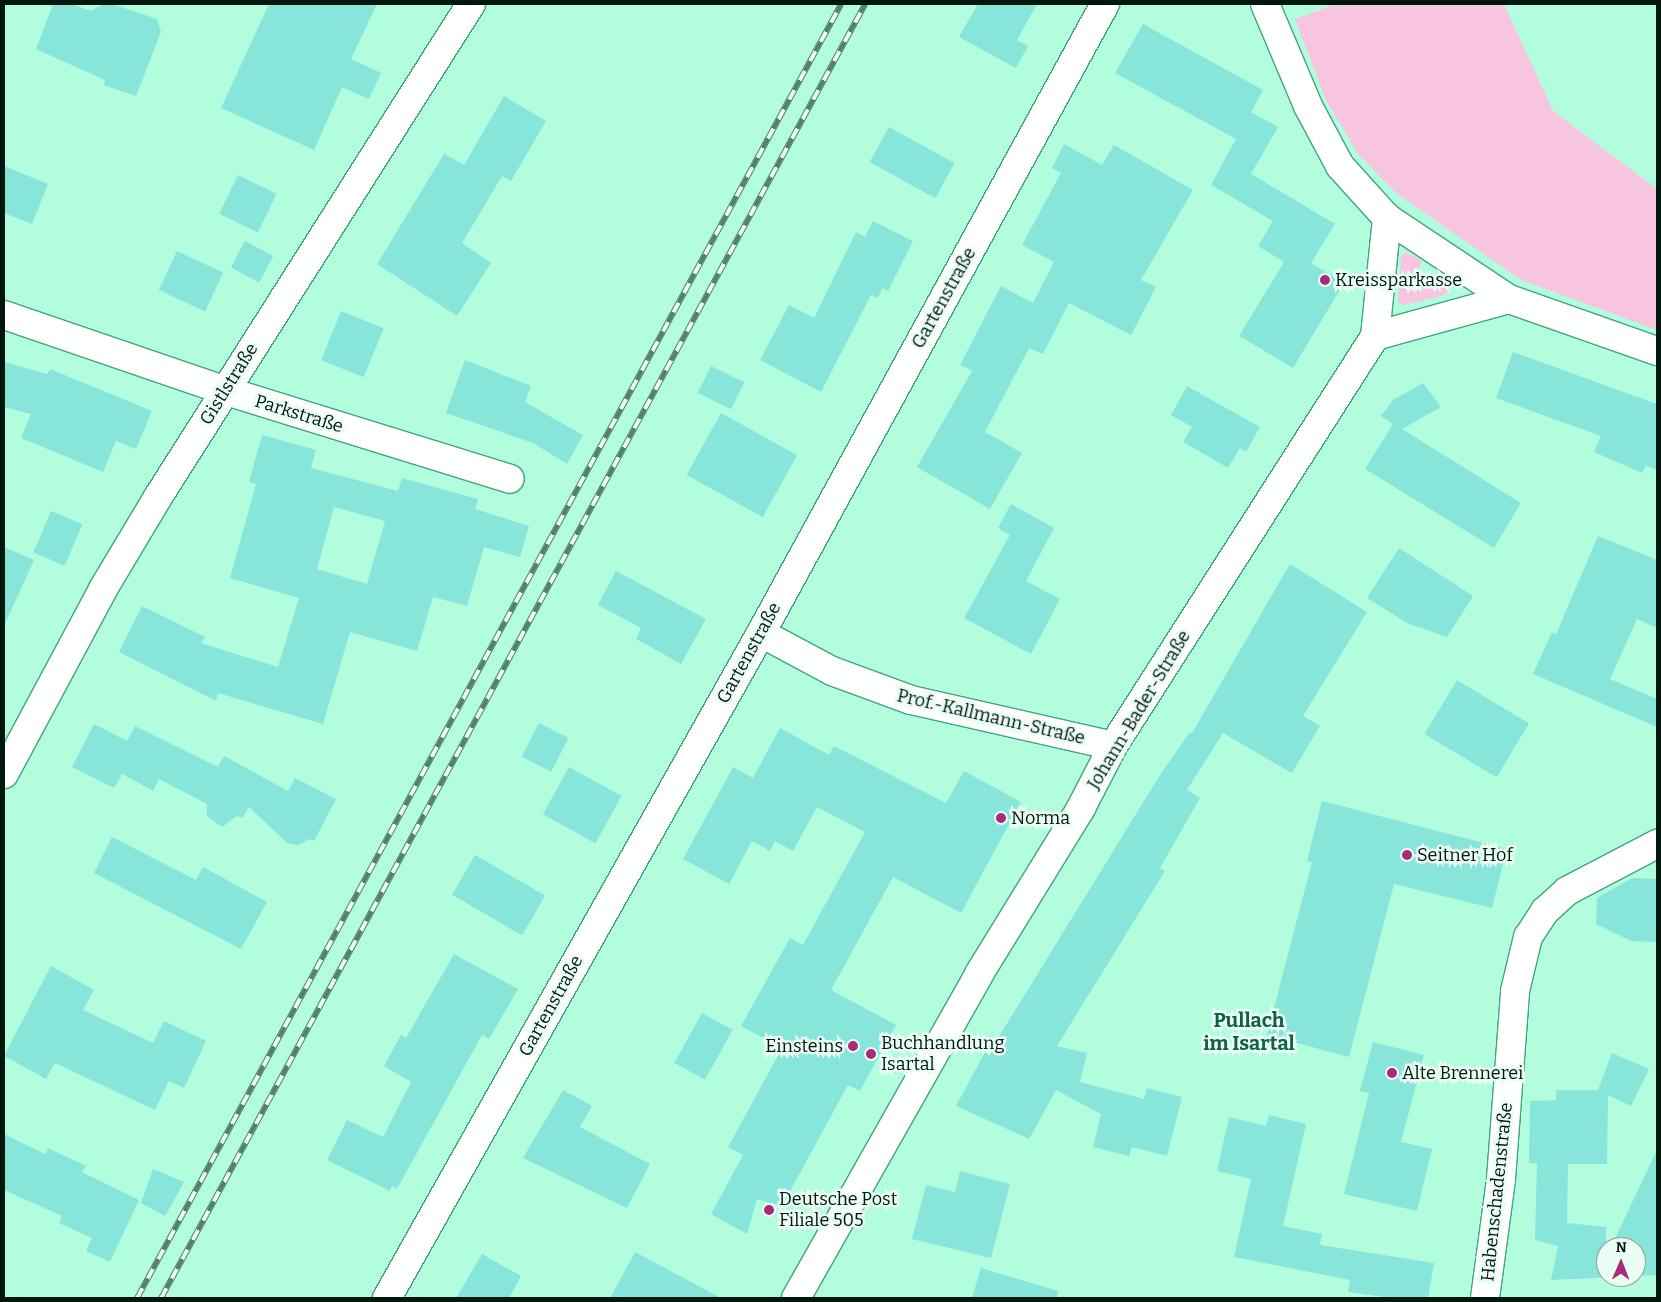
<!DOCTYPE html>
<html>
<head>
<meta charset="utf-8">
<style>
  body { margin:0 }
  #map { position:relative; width:1661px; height:1302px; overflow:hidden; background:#b2fddd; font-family:Bitter,serif }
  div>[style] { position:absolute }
  .green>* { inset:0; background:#f8c5e0 }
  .building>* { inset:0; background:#88e5da; transform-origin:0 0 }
  .roads { filter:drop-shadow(1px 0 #41a480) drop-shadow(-1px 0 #41a480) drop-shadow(0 1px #41a480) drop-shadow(0 -1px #41a480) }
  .street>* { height:28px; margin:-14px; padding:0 14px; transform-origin:14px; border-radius:14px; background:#fff }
  .rail>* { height:5.5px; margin-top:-2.75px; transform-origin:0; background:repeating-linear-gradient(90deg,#eafcf4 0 11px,#51806c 0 22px); box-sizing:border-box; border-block:1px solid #51806c }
  .dots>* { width:14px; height:14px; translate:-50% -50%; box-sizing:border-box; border:2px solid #eafcf4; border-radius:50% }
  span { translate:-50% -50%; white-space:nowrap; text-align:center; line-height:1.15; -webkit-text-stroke:5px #eafcf4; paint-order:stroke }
  .poi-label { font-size:18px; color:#00170d }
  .left { translate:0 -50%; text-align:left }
  .right { translate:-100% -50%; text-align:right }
  .street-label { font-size:18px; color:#00170d }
  .quarter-label { font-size:20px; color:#0e6148; font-weight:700 }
  .frame { position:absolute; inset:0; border:5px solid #00170d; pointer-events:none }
  .north { position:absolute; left:1596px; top:1237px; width:50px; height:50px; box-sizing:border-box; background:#eafcf4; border:1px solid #8ca098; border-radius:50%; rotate:1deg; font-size:14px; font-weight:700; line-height:20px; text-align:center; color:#00170d }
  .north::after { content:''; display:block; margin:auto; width:18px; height:22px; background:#a82a7b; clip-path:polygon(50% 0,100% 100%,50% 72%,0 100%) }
</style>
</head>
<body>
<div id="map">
  <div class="green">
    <i style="clip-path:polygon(1336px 4px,1504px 4px,1553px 111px,1657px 189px,1657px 330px,1521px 280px,1396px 193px,1358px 154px,1326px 100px,1295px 19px)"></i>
    <i style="clip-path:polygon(1406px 252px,1422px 261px,1412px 283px,1421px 290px,1443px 273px,1452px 281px,1449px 291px,1442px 296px,1403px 305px,1398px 302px,1401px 256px)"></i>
  </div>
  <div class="building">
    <i style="clip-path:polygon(53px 4px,72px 4px,91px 11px,103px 4px,112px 4px,157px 19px,161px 32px,136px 96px,104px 85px,105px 80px,36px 49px)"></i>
    <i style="clip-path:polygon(269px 4px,377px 4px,351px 59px,381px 73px,369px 99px,342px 87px,314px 150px,221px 108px)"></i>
    <i style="clip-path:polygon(978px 4px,1037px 4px,1017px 40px,1028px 46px,1016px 68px,959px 37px)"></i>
    <i style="clip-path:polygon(1143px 24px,1263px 90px,1251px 112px,1278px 127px,1251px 174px,1335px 224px,1311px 263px,1344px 283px,1293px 368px,1239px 336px,1284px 262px,1258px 246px,1273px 221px,1211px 185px,1236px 139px,1115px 73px)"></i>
    <i style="clip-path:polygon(504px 96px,546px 121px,511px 181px,502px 176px,462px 243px,491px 263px,457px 316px,377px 264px,444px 154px,464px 165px)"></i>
    <i style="left:889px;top:127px;width:75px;height:40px;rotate:29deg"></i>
    <i style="clip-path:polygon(1064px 144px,1102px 165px,1114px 145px,1193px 190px,1141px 280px,1156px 287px,1131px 335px,1069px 303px,1043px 354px,1029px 348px,985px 432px,1022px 453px,990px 509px,917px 467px,972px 371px,960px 365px,1001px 286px,1033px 303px,1054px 262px,1022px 245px,1061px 173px,1052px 168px)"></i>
    <i style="clip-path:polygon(4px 166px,48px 184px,32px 224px,4px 213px)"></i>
    <i style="left:238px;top:175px;width:43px;height:43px;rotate:26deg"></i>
    <i style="clip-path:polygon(873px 221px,913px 241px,888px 291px,882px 288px,878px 298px,871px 295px,821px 392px,760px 360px,789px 305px,814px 318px,856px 232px,865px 237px)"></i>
    <i style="left:245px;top:241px;width:32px;height:30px;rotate:28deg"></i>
    <i style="left:177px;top:251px;width:51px;height:43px;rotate:25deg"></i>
    <i style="left:341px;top:311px;width:46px;height:53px;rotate:22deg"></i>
    <i style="clip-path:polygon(1513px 352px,1657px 404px,1657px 470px,1646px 465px,1642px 473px,1594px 452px,1601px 436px,1496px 398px)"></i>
    <i style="clip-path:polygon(465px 360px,531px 386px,525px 402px,583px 435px,567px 464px,533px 443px,446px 413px)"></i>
    <i style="clip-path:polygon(4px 362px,47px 374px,50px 369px,152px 411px,136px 449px,116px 441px,103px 472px,21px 438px,31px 414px,4px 407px)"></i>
    <i style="left:711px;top:366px;width:37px;height:30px;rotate:26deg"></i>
    <i style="clip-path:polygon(1423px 383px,1441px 407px,1402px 429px,1521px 503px,1494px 548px,1365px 469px,1393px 424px,1381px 416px,1393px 400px)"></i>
    <i style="clip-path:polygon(1187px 386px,1260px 427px,1246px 452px,1240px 448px,1228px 468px,1183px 442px,1192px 427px,1171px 415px)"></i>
    <i style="left:721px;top:413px;width:87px;height:71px;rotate:29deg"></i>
    <i style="clip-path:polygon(evenodd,262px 435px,316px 450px,311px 468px,398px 491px,402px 478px,478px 499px,475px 509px,529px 526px,520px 557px,484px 547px,467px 606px,433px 597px,417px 651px,350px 632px,323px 724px,218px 693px,216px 701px,119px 652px,142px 606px,205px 637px,201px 643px,278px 667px,299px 598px,230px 578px,256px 484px,249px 482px,262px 435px,334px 507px,385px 521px,367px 584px,317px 569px,334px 507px)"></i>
    <i style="clip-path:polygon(1011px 504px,1054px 528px,1026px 581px,1060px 599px,1031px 654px,964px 618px,1010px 535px,998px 528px)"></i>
    <i style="left:51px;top:511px;width:34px;height:45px;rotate:23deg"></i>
    <i style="clip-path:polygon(1598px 536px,1657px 560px,1657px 628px,1637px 619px,1610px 679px,1657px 699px,1657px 727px,1533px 674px,1552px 632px,1556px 634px)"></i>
    <i style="clip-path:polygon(4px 547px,34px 560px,4px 626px)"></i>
    <i style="clip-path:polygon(1399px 548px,1473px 596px,1447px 637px,1407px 623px,1367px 598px)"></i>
    <i style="clip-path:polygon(1290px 564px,1367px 612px,1303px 716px,1320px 726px,1292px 773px,1223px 733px,1187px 790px,1200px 798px,1160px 868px,1165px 871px,1057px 1046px,1087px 1053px,1080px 1082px,1144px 1099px,1147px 1088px,1182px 1097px,1167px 1156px,1132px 1147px,1129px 1156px,1093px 1147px,1101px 1114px,1056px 1090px,1029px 1139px,956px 1106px,991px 1041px,995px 1043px,1160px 775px,1190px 732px,1192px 733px)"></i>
    <i style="clip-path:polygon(616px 571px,706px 619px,681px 664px,636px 639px,641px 628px,598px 605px)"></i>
    <i style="left:1457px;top:680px;width:84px;height:63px;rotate:31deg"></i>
    <i style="left:539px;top:723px;width:33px;height:38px;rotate:27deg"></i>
    <i style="clip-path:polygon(94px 724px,127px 741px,135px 726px,218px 767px,224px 756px,288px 791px,295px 778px,336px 799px,314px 841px,309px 839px,298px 845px,287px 843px,249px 807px,242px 818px,237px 816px,222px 827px,207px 816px,207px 804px,159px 779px,153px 791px,122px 774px,114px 788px,72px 767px)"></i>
    <i style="clip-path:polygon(780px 728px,829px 755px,834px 746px,946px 803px,964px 771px,1021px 802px,961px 913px,893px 877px,831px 990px,896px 1025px,860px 1091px,848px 1085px,782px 1206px,757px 1199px,747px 1234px,711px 1214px,743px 1155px,728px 1147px,782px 1048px,741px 1026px,790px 938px,803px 945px,865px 832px,817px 807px,793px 851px,775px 841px,770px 851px,752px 841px,729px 884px,683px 859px,733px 767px,753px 778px)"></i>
    <i style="left:569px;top:767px;width:60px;height:54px;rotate:29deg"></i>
    <i style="clip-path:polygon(1322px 801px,1507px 849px,1492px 908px,1394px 884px,1349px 1057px,1267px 1035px,1312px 862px,1307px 861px)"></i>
    <i style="clip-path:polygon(112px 837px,196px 880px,203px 867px,267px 902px,241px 949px,94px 873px)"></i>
    <i style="left:475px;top:855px;width:81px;height:46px;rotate:30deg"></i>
    <i style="clip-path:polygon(1632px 878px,1657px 879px,1657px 942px,1631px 941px,1596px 924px,1597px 898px)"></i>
    <i style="clip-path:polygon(454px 954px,518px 989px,489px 1039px,482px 1035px,397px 1189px,392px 1186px,390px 1191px,327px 1160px,347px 1120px,383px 1137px,411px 1082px,384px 1066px,401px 1035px,406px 1038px)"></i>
    <i style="clip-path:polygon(51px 966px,94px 990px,83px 1010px,153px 1043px,164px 1021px,206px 1041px,184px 1088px,169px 1081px,155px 1110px,55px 1063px,46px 1079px,4px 1056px)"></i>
    <i style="left:702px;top:1013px;width:35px;height:57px;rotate:29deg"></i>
    <i style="clip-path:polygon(1373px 1042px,1424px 1055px,1401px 1142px,1432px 1149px,1417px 1211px,1344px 1194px,1369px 1093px,1360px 1091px)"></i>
    <i style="clip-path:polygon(1612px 1053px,1649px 1069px,1631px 1106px,1608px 1095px,1607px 1164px,1568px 1164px,1567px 1223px,1606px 1227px,1606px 1277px,1617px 1277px,1551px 1280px,1558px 1246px,1535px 1240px,1537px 1163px,1529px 1163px,1530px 1101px,1556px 1100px,1556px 1090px,1598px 1090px)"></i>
    <i style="clip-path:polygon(563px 1090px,592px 1106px,580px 1127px,650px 1164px,627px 1208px,523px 1158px)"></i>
    <i style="clip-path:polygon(1269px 1115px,1306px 1124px,1283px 1226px,1322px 1234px,1320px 1245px,1434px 1263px,1428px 1298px,1391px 1298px,1348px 1292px,1350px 1280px,1234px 1257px,1251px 1179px,1217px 1171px,1229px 1117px,1266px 1126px)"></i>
    <i style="clip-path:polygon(4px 1134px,45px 1154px,48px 1148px,86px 1166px,82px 1172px,139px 1200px,110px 1262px,86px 1251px,92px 1238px,59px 1223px,62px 1216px,4px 1190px)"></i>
    <i style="clip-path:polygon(1657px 1150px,1657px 1275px,1636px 1276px,1636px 1247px,1611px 1247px)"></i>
    <i style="clip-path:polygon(153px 1169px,184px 1182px,165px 1216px,141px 1203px)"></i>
    <i style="clip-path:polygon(960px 1171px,1010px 1184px,991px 1258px,912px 1239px,926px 1185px,955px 1192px)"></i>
    <i style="clip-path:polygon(635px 1252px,721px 1298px,610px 1298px)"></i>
    <i style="clip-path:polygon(482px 1254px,521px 1276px,509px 1298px,456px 1298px)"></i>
    <i style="clip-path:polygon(981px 1268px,1058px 1291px,1057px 1298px,972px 1298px)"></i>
  </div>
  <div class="roads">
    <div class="street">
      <i style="left:1265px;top:4px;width:111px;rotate:67.1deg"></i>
      <i style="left:1308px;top:106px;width:68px;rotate:61.9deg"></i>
      <i style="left:1340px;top:166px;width:70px;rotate:47.9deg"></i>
      <i style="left:1387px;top:218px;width:146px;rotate:33.6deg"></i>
      <i style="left:1509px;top:299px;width:157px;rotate:19.4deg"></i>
      <i style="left:4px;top:315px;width:231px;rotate:18.9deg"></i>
      <i style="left:223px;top:390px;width:300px;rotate:17.2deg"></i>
      <i style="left:1375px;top:336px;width:139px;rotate:-15.4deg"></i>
      <i style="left:761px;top:633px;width:81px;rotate:28.2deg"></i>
      <i style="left:832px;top:671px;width:84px;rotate:20.2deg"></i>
      <i style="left:911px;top:700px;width:207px;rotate:12.8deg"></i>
      <i style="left:4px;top:774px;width:210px;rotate:-61.8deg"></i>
      <i style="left:103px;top:589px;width:107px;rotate:-59.1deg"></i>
      <i style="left:158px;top:497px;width:584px;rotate:-57.59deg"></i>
      <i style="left:387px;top:1298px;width:763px;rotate:-60.65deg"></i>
      <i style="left:761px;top:633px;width:717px;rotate:-61.33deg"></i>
      <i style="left:796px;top:1298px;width:372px;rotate:-60.5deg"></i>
      <i style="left:979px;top:974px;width:195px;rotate:-58.4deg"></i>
      <i style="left:1081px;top:808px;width:70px;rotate:-62.7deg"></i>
      <i style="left:1113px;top:746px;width:487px;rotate:-57.4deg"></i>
      <i style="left:1375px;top:336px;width:119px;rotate:-84.2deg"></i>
      <i style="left:1485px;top:1298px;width:120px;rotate:-82.3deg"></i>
      <i style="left:1501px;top:1179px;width:189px;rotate:-85.7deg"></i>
      <i style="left:1515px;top:991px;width:56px;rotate:-76.5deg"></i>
      <i style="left:1528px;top:937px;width:31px;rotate:-57deg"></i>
      <i style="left:1545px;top:911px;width:30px;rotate:-42deg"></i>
      <i style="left:1567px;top:891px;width:102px;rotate:-27.6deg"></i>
    </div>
  </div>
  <div class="rail">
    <i style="left:137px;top:1298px;width:1473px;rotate:-61.45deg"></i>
    <i style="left:161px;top:1298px;width:1473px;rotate:-61.45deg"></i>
  </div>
  <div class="dots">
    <i style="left:1325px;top:280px;background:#a82a7b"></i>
    <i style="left:1001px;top:818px;background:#a82a7b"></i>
    <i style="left:1407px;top:855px;background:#a82a7b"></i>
    <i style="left:853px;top:1046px;background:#a82a7b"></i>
    <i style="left:871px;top:1054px;background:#a82a7b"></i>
    <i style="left:1392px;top:1073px;background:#a82a7b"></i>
    <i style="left:769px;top:1210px;background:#a82a7b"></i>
  </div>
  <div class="poi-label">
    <span class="left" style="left:1335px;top:280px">Kreissparkasse</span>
    <span class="left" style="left:1011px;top:818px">Norma</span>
    <span class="left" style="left:1417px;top:855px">Seitner Hof</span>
    <span class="left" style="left:881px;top:1054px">Buchhandlung<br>Isartal</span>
    <span class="right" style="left:843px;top:1046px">Einsteins</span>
    <span class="left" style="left:1402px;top:1073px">Alte Brennerei</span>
    <span class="left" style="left:779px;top:1210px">Deutsche Post<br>Filiale 505</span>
  </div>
  <div class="street-label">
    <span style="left:944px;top:298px;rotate:-61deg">Gartenstraße</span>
    <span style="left:229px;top:384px;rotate:-58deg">Gistlstraße</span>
    <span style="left:299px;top:414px;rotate:17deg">Parkstraße</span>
    <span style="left:749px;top:653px;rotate:-61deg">Gartenstraße</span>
    <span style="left:1139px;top:710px;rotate:-59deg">Johann-Bader-Straße</span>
    <span style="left:991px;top:717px;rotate:13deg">Prof.-Kallmann-Straße</span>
    <span style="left:551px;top:1006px;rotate:-61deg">Gartenstraße</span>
    <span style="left:1497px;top:1192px;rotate:-84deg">Habenschadenstraße</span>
  </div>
  <div class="quarter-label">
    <span style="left:1249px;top:1032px">Pullach<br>im Isartal</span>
  </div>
  <div class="frame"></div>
  <div class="north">N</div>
</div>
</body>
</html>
